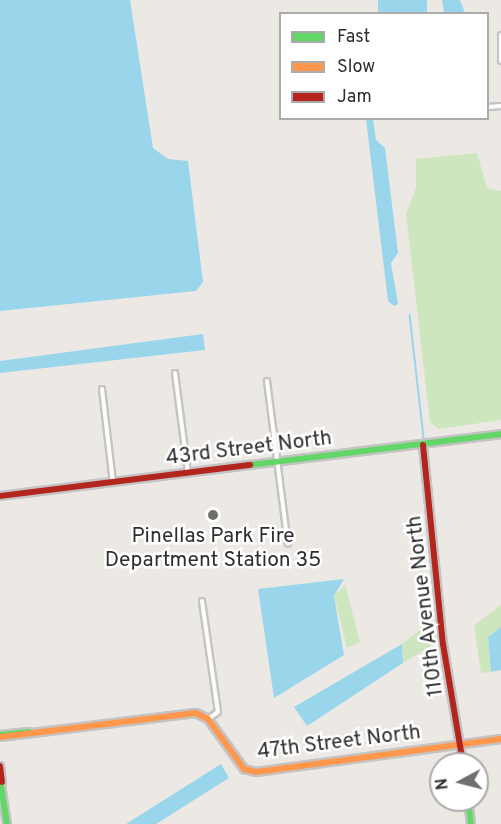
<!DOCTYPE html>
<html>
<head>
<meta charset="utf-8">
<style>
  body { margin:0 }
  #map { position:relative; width:501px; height:824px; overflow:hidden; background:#ece8e4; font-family:Overpass,sans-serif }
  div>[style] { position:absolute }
  .green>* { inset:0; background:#cee6be }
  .water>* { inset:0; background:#99d6ec; transform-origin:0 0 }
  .stream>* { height:1.5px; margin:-0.75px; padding:0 0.75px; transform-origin:0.75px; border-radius:0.75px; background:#99d6ec }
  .roads { filter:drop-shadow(2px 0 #c5c4c5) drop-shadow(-2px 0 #c5c4c5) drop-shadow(0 2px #c5c4c5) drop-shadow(0 -2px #c5c4c5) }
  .street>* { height:4px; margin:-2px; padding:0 2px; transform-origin:2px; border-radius:2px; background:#fcfcfb }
  .fast>* { height:6px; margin:-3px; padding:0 3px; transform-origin:3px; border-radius:3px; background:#63d668 }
  .slow>* { height:6px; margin:-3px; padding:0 3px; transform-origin:3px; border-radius:3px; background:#ff974d }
  .jam>* { height:6px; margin:-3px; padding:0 3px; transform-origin:3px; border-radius:3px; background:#b3261e }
  .dots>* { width:16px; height:16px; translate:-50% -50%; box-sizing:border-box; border:3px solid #fff; border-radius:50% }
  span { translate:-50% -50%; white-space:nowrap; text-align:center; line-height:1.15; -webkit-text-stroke:5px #fff; paint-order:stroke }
  .street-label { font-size:21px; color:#2e2e2e }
  .poi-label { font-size:21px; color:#2e2e2e }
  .legend { position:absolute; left:279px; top:12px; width:210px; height:108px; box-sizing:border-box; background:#fff; border:2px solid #ababab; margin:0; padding:8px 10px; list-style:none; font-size:18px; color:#2e2e2e }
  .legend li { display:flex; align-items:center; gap:12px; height:30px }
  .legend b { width:30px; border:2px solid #ababab }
  .north { position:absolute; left:429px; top:752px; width:60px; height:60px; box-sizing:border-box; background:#fff; border:2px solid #ababab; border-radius:50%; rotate:263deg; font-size:16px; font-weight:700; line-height:24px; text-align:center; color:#2e2e2e }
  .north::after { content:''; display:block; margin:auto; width:21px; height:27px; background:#706f6e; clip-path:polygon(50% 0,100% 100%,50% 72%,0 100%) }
</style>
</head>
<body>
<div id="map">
  <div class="green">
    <i style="clip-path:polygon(477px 153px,487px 188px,501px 191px,501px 420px,439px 429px,430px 422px,406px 214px,416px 188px,416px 159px)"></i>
    <i style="clip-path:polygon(345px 585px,360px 642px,347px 648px,334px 596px)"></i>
    <i style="clip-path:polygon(501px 605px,501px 627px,488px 637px,491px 672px,481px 673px,474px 625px)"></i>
    <i style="clip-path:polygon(429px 623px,431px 646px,403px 663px,402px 644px)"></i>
  </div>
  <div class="water">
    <i style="clip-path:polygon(0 0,130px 0,153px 148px,168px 159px,188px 161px,203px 282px,196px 291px,0 311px)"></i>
    <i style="left:378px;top:0;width:49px;height:13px"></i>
    <i style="clip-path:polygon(442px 0,460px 0,465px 13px,444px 13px)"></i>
    <i style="clip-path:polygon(366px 119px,373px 119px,376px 140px,385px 148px,398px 253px,391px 263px,398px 304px,394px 306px,388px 301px)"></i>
    <i style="clip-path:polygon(203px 334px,205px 350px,0 373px,0 361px)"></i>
    <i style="clip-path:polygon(344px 579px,334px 596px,344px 655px,274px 698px,258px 589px)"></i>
    <i style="clip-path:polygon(501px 627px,501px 670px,491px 672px,488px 637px)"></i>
    <i style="clip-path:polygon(402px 644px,403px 663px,307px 726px,294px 707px)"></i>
    <i style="clip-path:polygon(221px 764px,229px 778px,156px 824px,126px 824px)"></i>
  </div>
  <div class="stream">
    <i style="left:410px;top:315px;width:124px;rotate:83.5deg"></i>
  </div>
  <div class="roads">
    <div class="street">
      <i style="left:501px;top:35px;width:26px;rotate:90deg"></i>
      <i style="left:488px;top:107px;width:13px;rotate:-4deg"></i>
      <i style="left:175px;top:373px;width:101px;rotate:82.6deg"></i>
      <i style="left:267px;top:381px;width:164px;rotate:82.7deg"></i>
      <i style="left:102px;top:389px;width:95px;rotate:83.3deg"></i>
      <i style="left:202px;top:601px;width:112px;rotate:81.8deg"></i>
      <i style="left:218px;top:712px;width:12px;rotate:145deg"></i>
    </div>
    <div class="fast">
      <i style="left:250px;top:465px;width:253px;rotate:-7deg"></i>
      <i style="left:0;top:735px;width:29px;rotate:-6deg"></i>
      <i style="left:0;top:779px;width:46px;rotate:81.2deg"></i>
      <i style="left:468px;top:800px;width:24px;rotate:83deg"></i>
    </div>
    <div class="slow">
      <i style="left:0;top:737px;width:197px;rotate:-7deg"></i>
      <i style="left:196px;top:713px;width:13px;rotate:27deg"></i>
      <i style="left:208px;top:719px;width:62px;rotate:54.2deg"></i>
      <i style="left:244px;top:769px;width:12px;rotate:14deg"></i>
      <i style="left:256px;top:772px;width:247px;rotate:-7.7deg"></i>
    </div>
    <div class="jam">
      <i style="left:423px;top:445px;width:200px;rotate:84.3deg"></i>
      <i style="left:443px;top:644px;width:122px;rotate:80.5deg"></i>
      <i style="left:0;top:496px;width:252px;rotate:-7.1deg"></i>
      <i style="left:0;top:766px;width:16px;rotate:83deg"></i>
    </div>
  </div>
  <div class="dots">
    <i style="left:213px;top:515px;background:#706f6e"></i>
  </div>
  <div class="street-label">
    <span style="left:249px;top:449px;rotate:-7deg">43rd Street North</span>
    <span style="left:426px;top:606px;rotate:-97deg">110th Avenue North</span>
    <span style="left:339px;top:743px;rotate:-7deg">47th Street North</span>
  </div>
  <div class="poi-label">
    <span style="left:213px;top:549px">Pinellas Park Fire<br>Department Station 35</span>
  </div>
  <ul class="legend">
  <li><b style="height:8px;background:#63d668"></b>Fast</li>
  <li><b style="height:8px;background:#ff974d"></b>Slow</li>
  <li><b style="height:8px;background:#b3261e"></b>Jam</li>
  </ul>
  <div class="north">N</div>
</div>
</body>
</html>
